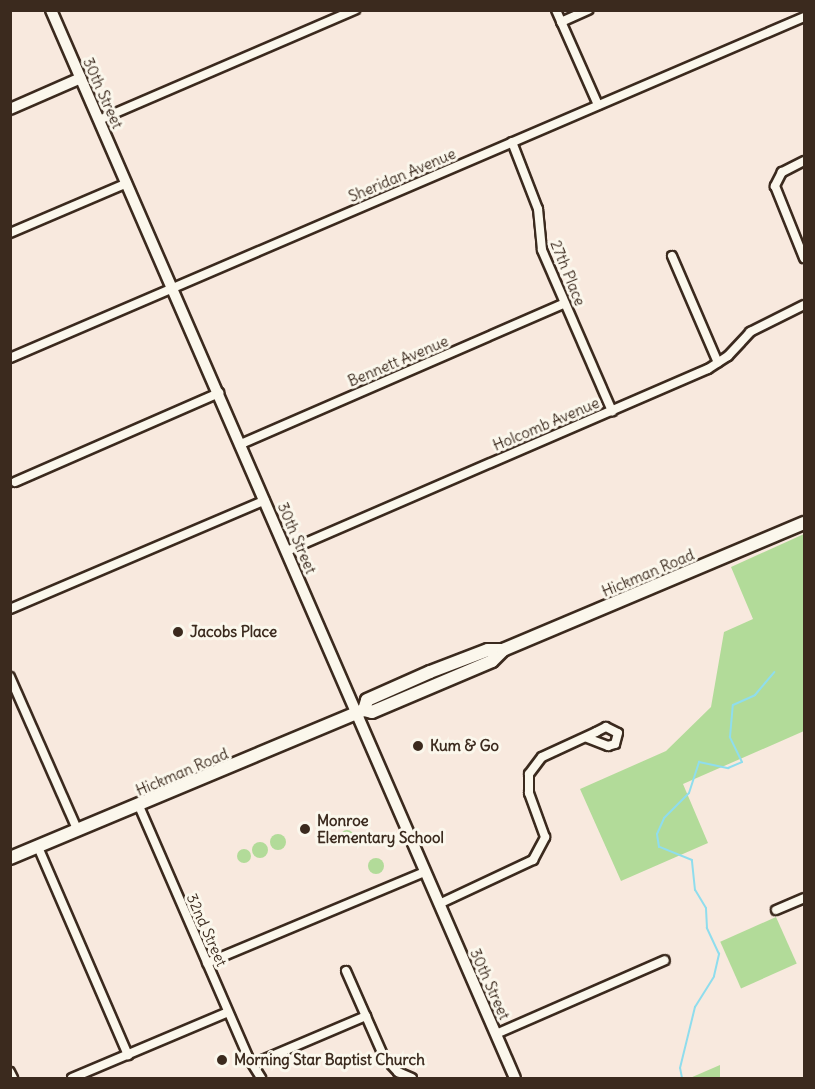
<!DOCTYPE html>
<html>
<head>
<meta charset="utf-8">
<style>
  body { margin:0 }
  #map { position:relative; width:815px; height:1089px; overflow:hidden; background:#f8e9de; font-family:Delius,sans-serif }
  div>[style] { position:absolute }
  .green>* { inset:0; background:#b2db99; transform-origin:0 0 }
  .round { border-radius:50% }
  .stream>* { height:2px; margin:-1px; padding:0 1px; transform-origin:1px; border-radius:1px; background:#8fdded }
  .roads { filter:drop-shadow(2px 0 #3b2a1e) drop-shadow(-2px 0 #3b2a1e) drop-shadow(0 2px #3b2a1e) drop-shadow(0 -2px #3b2a1e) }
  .minor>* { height:8px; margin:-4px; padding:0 4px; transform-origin:4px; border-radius:4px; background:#fbf7ec }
  .tertiary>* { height:10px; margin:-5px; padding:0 5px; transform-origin:5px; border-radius:5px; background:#fbf7ec }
  .secondary>* { height:12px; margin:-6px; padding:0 6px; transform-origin:6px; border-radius:6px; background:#fbf7ec }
  .dots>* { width:16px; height:16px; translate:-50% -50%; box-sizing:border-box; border:3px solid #fbf7ec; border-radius:50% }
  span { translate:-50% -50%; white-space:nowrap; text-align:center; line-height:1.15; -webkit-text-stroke:6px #fbf7ec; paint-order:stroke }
  .street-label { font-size:15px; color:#3b2a1e }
  .poi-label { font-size:15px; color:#3b2a1e; font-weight:700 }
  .left { translate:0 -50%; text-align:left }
  .frame { position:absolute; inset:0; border:12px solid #3b2a1e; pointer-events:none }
</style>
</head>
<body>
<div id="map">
  <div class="green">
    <i style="clip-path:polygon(804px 534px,804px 731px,683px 784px,708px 843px,621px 881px,580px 789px,666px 751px,711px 707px,724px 632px,753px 619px,731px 567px)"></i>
    <i class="round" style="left:340px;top:830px;width:14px;height:14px"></i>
    <i class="round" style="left:270px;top:834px;width:16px;height:16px"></i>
    <i class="round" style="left:252px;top:842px;width:16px;height:16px"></i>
    <i class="round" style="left:237px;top:849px;width:14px;height:14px"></i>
    <i class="round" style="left:368px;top:858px;width:16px;height:16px"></i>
    <i style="left:776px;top:917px;width:51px;height:61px;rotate:66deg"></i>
    <i style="clip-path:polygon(720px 1065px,720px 1078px,690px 1078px)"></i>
  </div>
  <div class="stream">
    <i style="left:682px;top:1078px;width:10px;rotate:-101deg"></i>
    <i style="left:680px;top:1068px;width:63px;rotate:-76.2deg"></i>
    <i style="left:695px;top:1007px;width:36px;rotate:-58deg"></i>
    <i style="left:714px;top:976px;width:23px;rotate:-77deg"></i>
    <i style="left:719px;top:954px;width:29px;rotate:-115deg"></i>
    <i style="left:707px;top:928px;width:20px;rotate:-93deg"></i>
    <i style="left:706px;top:908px;width:21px;rotate:-121deg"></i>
    <i style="left:695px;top:890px;width:30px;rotate:-96deg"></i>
    <i style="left:692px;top:860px;width:35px;rotate:-158deg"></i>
    <i style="left:659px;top:847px;width:13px;rotate:-99deg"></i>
    <i style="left:657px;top:834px;width:17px;rotate:-66deg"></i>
    <i style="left:664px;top:818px;width:35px;rotate:-45deg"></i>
    <i style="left:689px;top:793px;width:33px;rotate:-72deg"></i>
    <i style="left:699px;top:762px;width:30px;rotate:12deg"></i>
    <i style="left:728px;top:768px;width:15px;rotate:-23deg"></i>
    <i style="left:742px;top:762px;width:28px;rotate:-116deg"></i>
    <i style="left:730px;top:737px;width:32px;rotate:-85deg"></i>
    <i style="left:733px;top:705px;width:24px;rotate:-24deg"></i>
    <i style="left:755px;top:695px;width:30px;rotate:-50deg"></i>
  </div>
  <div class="roads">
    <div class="minor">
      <i style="left:556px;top:10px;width:104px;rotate:66.1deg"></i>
      <i style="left:561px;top:22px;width:30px;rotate:-24deg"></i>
      <i style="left:99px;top:120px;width:279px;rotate:-23.3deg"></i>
      <i style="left:512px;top:142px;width:72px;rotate:68.8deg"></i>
      <i style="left:538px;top:209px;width:41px;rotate:84.4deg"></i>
      <i style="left:542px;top:250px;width:176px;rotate:66.5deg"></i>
      <i style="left:804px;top:161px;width:25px;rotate:153deg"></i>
      <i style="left:782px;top:172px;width:16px;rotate:117deg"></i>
      <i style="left:775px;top:186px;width:78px;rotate:68.1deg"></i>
      <i style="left:10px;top:233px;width:127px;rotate:-23.1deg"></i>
      <i style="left:672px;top:256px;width:116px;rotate:66.7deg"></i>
      <i style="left:10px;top:358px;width:864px;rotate:-23.24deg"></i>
      <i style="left:241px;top:444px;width:353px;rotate:-23.5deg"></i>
      <i style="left:15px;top:482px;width:223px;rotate:-23.6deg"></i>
      <i style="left:287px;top:551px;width:459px;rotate:-23.4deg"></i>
      <i style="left:708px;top:369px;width:24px;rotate:-33deg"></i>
      <i style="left:728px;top:356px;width:33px;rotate:-47deg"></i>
      <i style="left:750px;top:332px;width:60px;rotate:-26.6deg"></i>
      <i style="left:10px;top:609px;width:277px;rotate:-23.1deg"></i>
      <i style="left:10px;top:677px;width:168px;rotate:66.2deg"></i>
      <i style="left:139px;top:806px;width:274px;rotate:66.5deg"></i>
      <i style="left:248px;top:1057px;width:25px;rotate:58deg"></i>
      <i style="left:38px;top:847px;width:227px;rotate:66.6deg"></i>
      <i style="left:439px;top:904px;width:104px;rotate:-25.1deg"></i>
      <i style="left:533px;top:860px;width:26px;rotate:-62deg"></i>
      <i style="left:545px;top:837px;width:47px;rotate:-110deg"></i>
      <i style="left:529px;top:793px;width:19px;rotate:-90deg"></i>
      <i style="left:529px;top:774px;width:21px;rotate:-53deg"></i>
      <i style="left:542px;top:757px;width:60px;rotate:-24.8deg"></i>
      <i style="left:596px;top:732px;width:11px;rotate:-27deg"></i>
      <i style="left:606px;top:727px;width:13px;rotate:27deg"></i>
      <i style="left:618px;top:733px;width:11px;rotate:105deg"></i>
      <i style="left:615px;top:744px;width:7px;rotate:164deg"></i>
      <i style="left:608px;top:746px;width:22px;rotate:-159deg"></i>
      <i style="left:776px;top:910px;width:30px;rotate:-23deg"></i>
      <i style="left:207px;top:963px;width:236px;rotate:-22.7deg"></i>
      <i style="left:346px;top:971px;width:94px;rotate:66.2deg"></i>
      <i style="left:384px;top:1057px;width:21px;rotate:47deg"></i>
      <i style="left:398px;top:1072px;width:15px;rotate:23deg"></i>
      <i style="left:496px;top:1034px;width:184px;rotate:-23.6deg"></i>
      <i style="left:253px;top:1064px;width:123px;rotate:-23deg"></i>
      <i style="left:10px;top:1072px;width:7px;rotate:63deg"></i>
      <i style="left:72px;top:1078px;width:169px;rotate:-22.9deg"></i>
    </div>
    <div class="tertiary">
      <i style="left:51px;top:10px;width:1164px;rotate:66.52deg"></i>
      <i style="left:10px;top:109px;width:77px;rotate:-23.6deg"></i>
    </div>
    <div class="secondary">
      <i style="left:364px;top:710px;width:10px;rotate:-73deg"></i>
      <i style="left:367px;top:700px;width:69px;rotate:-24deg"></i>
      <i style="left:430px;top:672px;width:62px;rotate:-20.8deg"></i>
      <i style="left:488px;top:650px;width:15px"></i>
      <i style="left:10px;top:858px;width:384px;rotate:-22.7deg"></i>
      <i style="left:364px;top:710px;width:8px;rotate:14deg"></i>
      <i style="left:372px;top:712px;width:130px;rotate:-23deg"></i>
      <i style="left:492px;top:661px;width:16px;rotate:-45deg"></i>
      <i style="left:503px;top:650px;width:327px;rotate:-22.9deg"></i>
    </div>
  </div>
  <div class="dots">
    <i style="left:178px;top:632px;background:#3b2a1e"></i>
    <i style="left:418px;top:746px;background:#3b2a1e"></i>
    <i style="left:305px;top:829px;background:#3b2a1e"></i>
    <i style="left:222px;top:1060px;background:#3b2a1e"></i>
  </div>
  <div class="street-label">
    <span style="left:103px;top:93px;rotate:66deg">30th Street</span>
    <span style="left:402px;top:175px;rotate:-23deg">Sheridan Avenue</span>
    <span style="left:568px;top:273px;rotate:68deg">27th Place</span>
    <span style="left:398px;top:361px;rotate:-23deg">Bennett Avenue</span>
    <span style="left:546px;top:424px;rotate:-23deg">Holcomb Avenue</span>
    <span style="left:297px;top:538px;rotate:67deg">30th Street</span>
    <span style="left:648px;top:573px;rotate:-23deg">Hickman Road</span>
    <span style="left:182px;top:772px;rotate:-23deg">Hickman Road</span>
    <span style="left:207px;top:930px;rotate:66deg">32nd Street</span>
    <span style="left:490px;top:984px;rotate:66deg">30th Street</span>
  </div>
  <div class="poi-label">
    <span class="left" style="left:190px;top:632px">Jacobs Place</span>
    <span class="left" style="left:430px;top:746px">Kum &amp; Go</span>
    <span class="left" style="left:317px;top:829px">Monroe<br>Elementary School</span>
    <span class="left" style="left:234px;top:1060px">Morning Star Baptist Church</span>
  </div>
  <div class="frame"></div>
</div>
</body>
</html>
